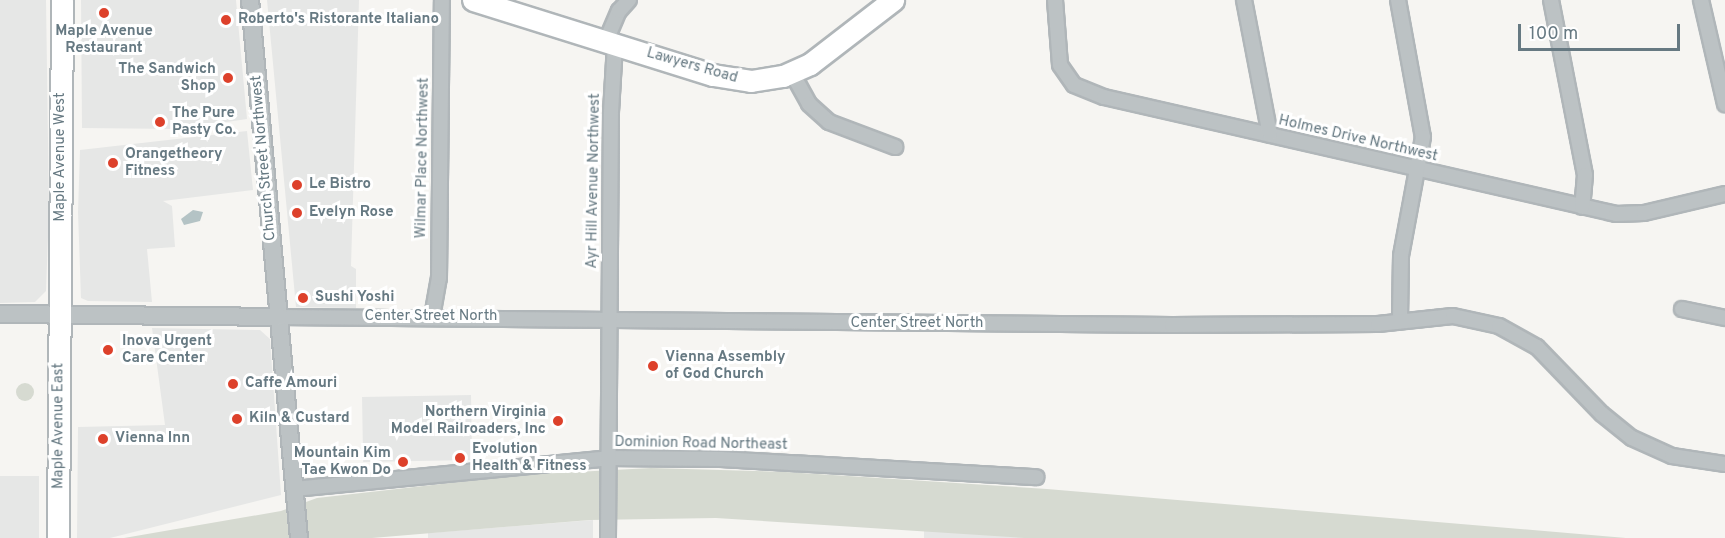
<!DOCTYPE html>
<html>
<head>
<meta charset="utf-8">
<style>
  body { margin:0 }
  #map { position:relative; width:1725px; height:538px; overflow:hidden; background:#f6f5f2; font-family:Overpass,sans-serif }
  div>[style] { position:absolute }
  .built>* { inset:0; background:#e6e7e6; transform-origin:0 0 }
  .green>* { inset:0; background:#d6dad1 }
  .round { border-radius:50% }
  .water>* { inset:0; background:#b4c3c5 }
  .roads { filter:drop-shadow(2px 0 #b0b6b9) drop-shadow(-2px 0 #b0b6b9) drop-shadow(0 2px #b0b6b9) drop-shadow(0 -2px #b0b6b9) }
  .minor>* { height:14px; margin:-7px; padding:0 7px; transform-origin:7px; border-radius:7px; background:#bcc2c4 }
  .tertiary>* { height:16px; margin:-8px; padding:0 8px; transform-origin:8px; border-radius:8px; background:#bcc2c4 }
  .primary>* { height:21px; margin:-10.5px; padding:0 10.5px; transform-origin:10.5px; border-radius:10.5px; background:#fff }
  .dots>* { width:16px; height:16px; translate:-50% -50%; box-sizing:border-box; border:3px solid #fff; border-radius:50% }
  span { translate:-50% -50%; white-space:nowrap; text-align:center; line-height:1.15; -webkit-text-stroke:6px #fff; paint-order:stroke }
  .poi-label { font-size:15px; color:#667982; font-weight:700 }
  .left { translate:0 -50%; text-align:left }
  .right { translate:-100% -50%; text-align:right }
  .street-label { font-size:15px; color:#667982 }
  .scale { position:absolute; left:1518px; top:24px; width:162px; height:27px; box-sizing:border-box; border:3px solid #667982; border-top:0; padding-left:8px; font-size:18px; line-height:21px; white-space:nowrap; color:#667982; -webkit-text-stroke:4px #fff; paint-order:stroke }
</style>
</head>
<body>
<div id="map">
  <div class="built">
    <i style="clip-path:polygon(0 0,46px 0,49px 210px,46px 291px,35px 302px,0 303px)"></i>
    <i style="clip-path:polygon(81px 0,236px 0,247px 119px,179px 129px,82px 128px)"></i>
    <i style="clip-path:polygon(267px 0,359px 0,351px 266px,356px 269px,356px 308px,296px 307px)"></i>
    <i style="clip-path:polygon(247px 131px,253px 190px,163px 201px,172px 206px,175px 247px,147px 249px,152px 302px,88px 301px,81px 298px,78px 212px,80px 150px)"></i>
    <i style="clip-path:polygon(152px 328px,260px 330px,270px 339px,281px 495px,110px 538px,77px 538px,78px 427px,165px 425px)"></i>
    <i style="left:471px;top:395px;width:65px;height:109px;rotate:89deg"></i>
    <i style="left:0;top:476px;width:39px;height:62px"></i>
    <i style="clip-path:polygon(593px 520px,593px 538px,428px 538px,428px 533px)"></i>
    <i style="clip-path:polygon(924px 528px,1051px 538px,924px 538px)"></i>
  </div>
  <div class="green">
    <i class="round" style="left:16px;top:383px;width:18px;height:18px"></i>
    <i style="clip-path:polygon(651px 468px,786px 472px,1047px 489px,1626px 538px,1025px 538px,716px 518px,590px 520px,372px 538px,124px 538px,281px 511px,317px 498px,520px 475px)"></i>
  </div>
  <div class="water">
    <i style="clip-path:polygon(193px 210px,203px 212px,200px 221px,184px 225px,181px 219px)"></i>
  </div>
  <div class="roads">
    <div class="minor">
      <i style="left:1055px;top:0;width:65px;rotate:85.6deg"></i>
      <i style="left:1060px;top:65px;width:24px;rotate:55deg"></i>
      <i style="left:1074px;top:85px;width:32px;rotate:22deg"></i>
      <i style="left:1104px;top:97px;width:525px;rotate:12.87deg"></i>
      <i style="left:1616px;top:214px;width:28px;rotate:-2deg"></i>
      <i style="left:1644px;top:213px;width:83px;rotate:-13.2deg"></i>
      <i style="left:1244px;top:0;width:137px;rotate:79.1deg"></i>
      <i style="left:1398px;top:0;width:139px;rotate:79.7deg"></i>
      <i style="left:1423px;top:137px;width:121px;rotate:100.5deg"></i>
      <i style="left:1401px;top:256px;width:64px;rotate:90.9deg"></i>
      <i style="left:1551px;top:0;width:178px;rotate:79deg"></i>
      <i style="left:1585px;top:175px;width:32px;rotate:95deg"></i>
      <i style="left:1701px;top:0;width:107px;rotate:77deg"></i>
      <i style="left:606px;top:41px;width:33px;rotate:-67deg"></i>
      <i style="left:619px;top:11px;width:15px;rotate:-48deg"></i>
      <i style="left:792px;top:73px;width:35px;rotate:61deg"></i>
      <i style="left:809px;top:104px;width:27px;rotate:42deg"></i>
      <i style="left:829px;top:122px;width:71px;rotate:20.7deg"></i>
      <i style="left:1682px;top:309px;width:44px;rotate:11.8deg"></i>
      <i style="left:279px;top:317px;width:893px;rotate:0.51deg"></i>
      <i style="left:1172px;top:325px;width:206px;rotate:-0.3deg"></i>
      <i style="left:1378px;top:324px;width:75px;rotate:-6.1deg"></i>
      <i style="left:1453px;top:316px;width:47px;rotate:12.3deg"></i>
      <i style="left:1499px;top:326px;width:43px;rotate:28.9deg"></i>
      <i style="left:1537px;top:347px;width:93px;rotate:45.9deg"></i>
      <i style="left:1602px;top:414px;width:38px;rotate:39deg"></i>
      <i style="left:1632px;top:438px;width:44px;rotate:24.2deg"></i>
      <i style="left:1672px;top:456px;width:54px;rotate:8.6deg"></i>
      <i style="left:432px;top:317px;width:40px;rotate:-80deg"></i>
      <i style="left:439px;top:278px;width:278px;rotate:-89.4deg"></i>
      <i style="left:294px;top:489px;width:316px;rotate:-5.6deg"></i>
      <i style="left:608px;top:458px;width:113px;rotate:0.5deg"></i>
      <i style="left:721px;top:459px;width:316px;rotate:3.3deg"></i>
      <i style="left:608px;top:538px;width:426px;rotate:-89.6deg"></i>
      <i style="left:611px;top:112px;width:68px;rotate:-86.6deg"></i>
    </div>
    <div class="tertiary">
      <i style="left:250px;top:0;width:540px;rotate:84.8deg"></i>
      <i style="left:0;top:314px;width:279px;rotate:0.6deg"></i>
    </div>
    <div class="primary">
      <i style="left:473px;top:0;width:251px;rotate:17.4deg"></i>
      <i style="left:713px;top:75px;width:38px;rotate:9deg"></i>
      <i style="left:751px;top:81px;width:32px;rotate:-9deg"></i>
      <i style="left:783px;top:76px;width:30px;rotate:-24deg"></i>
      <i style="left:810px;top:64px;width:105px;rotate:-37.6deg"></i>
      <i style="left:58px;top:538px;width:538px;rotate:-89.57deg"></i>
    </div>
  </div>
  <div class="dots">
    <i style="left:104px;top:13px;background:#dd412b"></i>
    <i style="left:226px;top:20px;background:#dd412b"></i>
    <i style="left:228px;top:78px;background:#dd412b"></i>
    <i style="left:160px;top:122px;background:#dd412b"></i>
    <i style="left:113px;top:163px;background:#dd412b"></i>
    <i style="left:297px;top:185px;background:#dd412b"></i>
    <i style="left:297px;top:213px;background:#dd412b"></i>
    <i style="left:303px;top:298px;background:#dd412b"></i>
    <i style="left:108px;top:350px;background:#dd412b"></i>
    <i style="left:653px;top:366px;background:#dd412b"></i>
    <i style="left:233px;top:384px;background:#dd412b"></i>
    <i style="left:237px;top:419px;background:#dd412b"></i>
    <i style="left:558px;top:421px;background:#dd412b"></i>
    <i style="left:103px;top:439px;background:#dd412b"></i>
    <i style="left:460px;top:458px;background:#dd412b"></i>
    <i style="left:403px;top:462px;background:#dd412b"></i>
  </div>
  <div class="poi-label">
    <span class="left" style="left:238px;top:20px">Roberto's Ristorante Italiano</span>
    <span style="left:104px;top:40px">Maple Avenue<br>Restaurant</span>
    <span class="right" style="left:216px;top:78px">The Sandwich<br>Shop</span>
    <span class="left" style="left:172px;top:122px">The Pure<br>Pasty Co.</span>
    <span class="left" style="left:125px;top:163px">Orangetheory<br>Fitness</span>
    <span class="left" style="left:309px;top:185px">Le Bistro</span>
    <span class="left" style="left:309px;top:213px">Evelyn Rose</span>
    <span class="left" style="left:315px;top:298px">Sushi Yoshi</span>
    <span class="left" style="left:122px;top:350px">Inova Urgent<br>Care Center</span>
    <span class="left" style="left:665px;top:366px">Vienna Assembly<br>of God Church</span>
    <span class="left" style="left:245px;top:384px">Caffe Amouri</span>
    <span class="right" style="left:546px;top:421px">Northern Virginia<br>Model Railroaders, Inc</span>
    <span class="left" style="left:249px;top:419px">Kiln &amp; Custard</span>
    <span class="left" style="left:115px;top:439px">Vienna Inn</span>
    <span class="left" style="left:472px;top:458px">Evolution<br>Health &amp; Fitness</span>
    <span class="right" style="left:391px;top:462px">Mountain Kim<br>Tae Kwon Do</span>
  </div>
  <div class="street-label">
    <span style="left:692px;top:66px;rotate:16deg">Lawyers Road</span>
    <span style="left:1358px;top:139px;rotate:13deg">Holmes Drive Northwest</span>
    <span style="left:61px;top:157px;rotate:-90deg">Maple Avenue West</span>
    <span style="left:264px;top:158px;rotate:-95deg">Church Street Northwest</span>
    <span style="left:423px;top:158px;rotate:-89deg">Wilmar Place Northwest</span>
    <span style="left:594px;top:181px;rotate:-89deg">Ayr Hill Avenue Northwest</span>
    <span style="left:431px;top:317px">Center Street North</span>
    <span style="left:917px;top:324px">Center Street North</span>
    <span style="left:59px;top:426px;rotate:-90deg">Maple Avenue East</span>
    <span style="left:701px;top:444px;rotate:1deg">Dominion Road Northeast</span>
  </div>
  <div class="scale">100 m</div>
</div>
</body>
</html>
